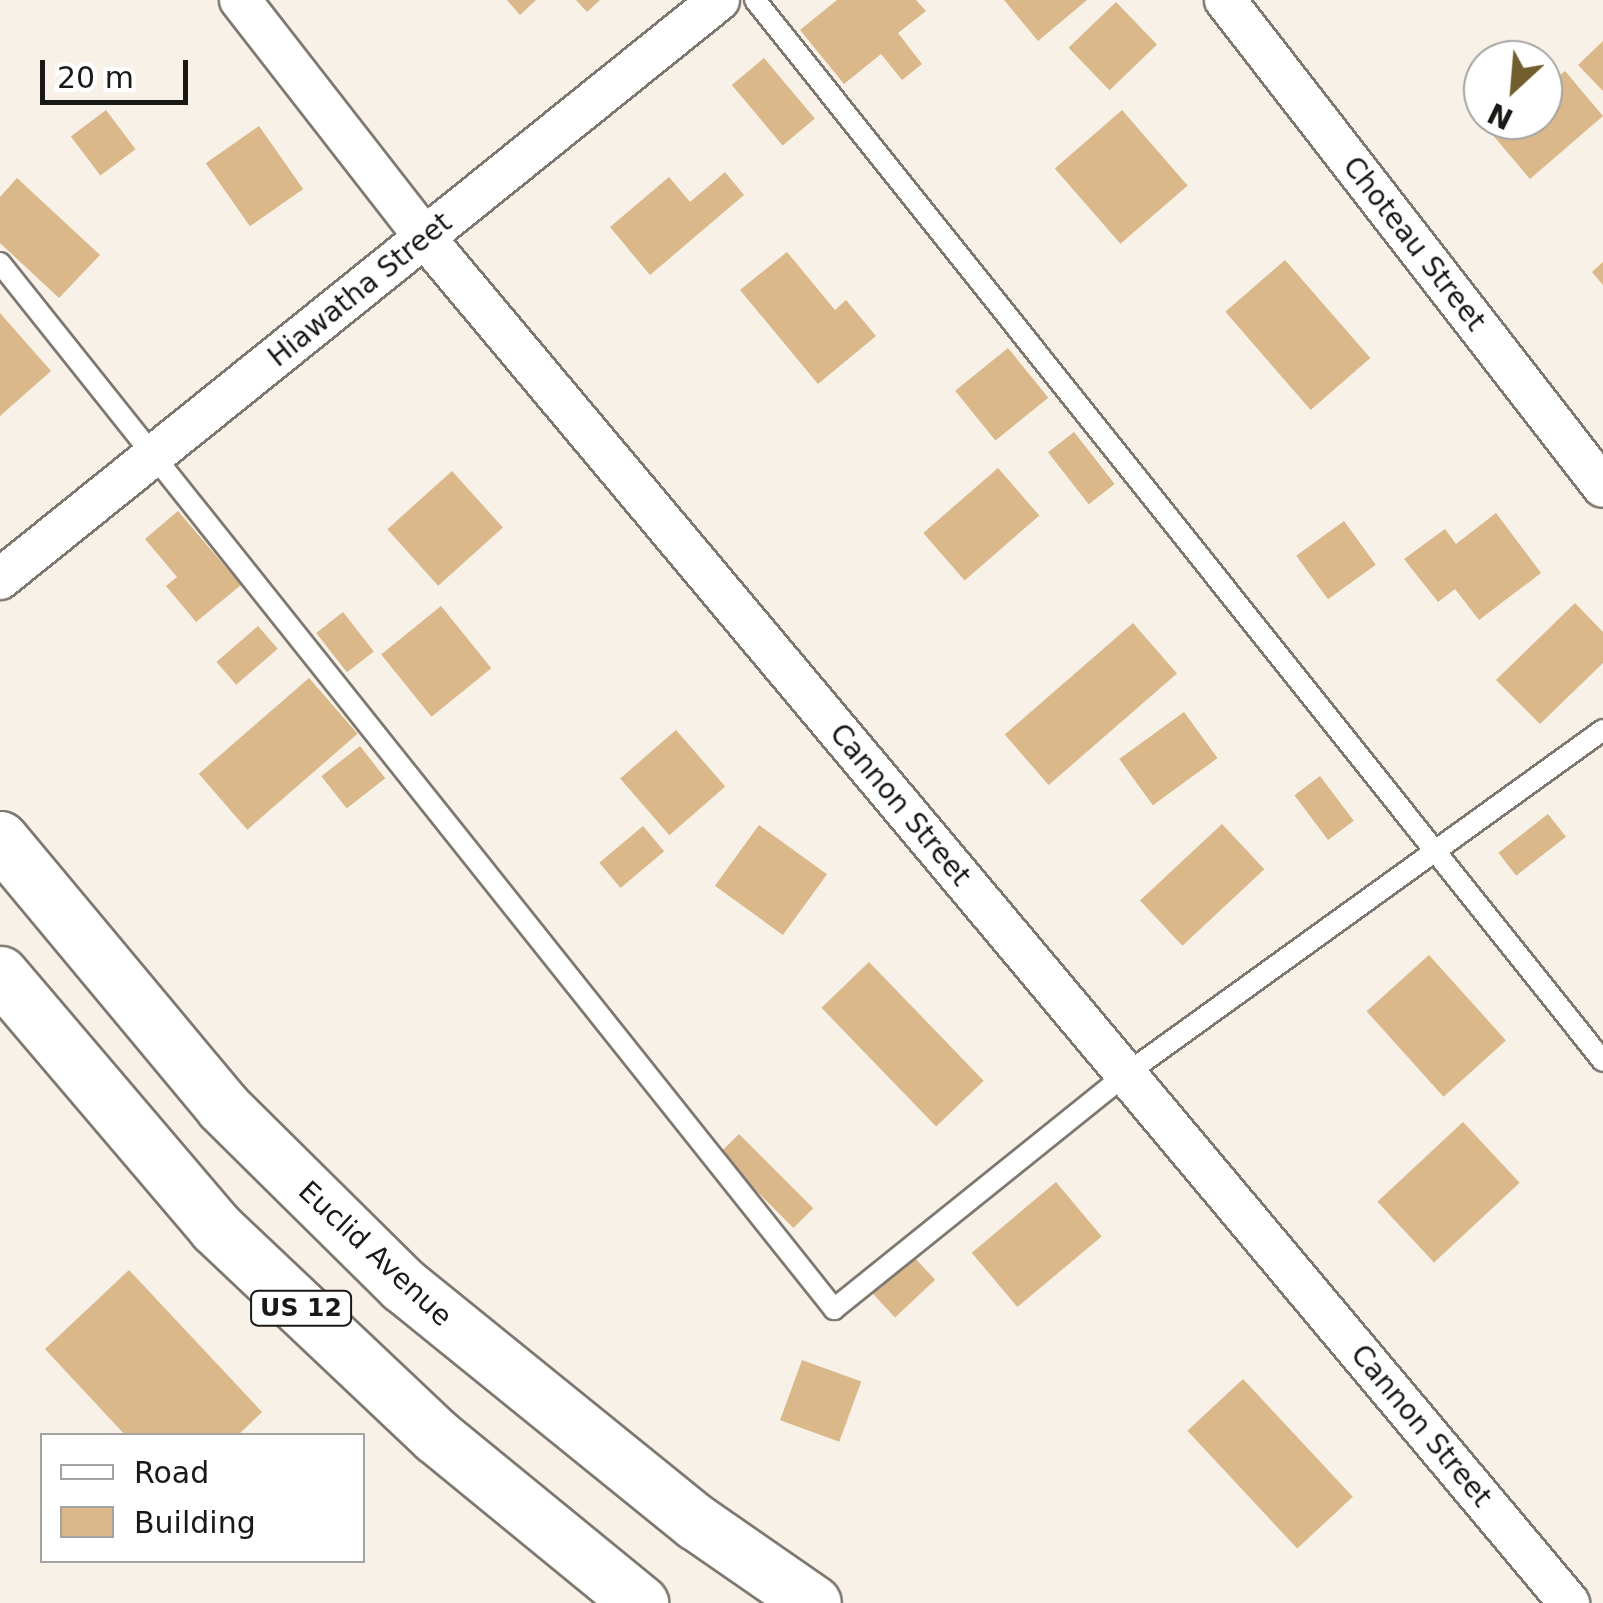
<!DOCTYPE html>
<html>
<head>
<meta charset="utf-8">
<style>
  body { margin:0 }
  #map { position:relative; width:1603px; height:1603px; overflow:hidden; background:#f7f1e7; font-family:"DejaVu Sans",sans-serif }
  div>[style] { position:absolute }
  .building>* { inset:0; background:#dab88a; transform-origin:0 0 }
  .roads { filter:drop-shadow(2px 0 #7e7870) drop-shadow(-2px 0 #7e7870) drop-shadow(0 2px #7e7870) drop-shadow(0 -2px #7e7870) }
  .lane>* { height:20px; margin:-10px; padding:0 10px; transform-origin:10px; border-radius:10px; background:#fff }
  .street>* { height:40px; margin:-20px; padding:0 20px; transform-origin:20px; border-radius:20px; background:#fff }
  .highway>* { height:55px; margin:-27.5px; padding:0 27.5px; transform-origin:27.5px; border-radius:27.5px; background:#fff }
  span { translate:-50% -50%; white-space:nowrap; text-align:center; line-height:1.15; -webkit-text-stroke:8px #fff; paint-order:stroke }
  .shield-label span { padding:2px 8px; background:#fff; border:2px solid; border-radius:8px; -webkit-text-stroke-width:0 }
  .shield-label { font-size:25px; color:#1b1916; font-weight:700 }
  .street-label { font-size:28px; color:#1b1916 }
  .legend { position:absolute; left:40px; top:1433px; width:325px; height:130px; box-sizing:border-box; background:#fff; border:2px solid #a4a3a2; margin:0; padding:12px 18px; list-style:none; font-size:30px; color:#1b1916 }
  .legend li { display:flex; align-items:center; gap:20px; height:50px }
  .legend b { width:50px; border:2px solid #a4a3a2 }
  .north { position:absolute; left:1463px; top:40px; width:100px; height:100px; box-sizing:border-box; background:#fff; border:2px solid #a4a3a2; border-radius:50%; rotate:206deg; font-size:28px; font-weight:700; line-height:40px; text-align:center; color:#1b1916 }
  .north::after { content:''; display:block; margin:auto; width:35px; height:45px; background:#715e2d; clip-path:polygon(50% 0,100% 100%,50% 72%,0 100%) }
  .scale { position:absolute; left:40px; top:60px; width:148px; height:45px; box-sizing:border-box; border:5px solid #1b1916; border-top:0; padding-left:12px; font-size:30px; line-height:35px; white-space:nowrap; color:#1b1916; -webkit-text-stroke:8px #fff; paint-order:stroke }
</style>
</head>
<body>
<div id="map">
  <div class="building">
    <i style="clip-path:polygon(507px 0,536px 0,520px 15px)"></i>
    <i style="clip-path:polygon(576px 0,600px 0,587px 12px)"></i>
    <i style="clip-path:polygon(837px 0,916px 0,926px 11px,898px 33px,922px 64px,902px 80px,881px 54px,844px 84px,800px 30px)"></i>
    <i style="clip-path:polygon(1004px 0,1087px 0,1038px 41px)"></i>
    <i style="left:1116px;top:2px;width:59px;height:66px;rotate:46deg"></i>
    <i style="clip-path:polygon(1603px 41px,1603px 91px,1578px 65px)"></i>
    <i style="left:764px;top:58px;width:79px;height:42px;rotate:50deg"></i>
    <i style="clip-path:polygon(1565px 71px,1603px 116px,1530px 179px,1491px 133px,1507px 120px,1543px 120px,1543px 89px)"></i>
    <i style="left:106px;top:110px;width:49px;height:44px;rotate:53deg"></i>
    <i style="left:1122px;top:110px;width:100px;height:89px;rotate:49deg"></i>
    <i style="left:259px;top:126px;width:77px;height:65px;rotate:55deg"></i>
    <i style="clip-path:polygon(725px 172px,744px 195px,650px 275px,610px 227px,669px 177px,690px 202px)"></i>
    <i style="clip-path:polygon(17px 178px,100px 255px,59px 298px,0 243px,0 197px)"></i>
    <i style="clip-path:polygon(787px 252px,835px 310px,846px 300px,876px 336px,818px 384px,740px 290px)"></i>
    <i style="left:1285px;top:260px;width:130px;height:79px;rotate:49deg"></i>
    <i style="clip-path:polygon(1603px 262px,1603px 285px,1592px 272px)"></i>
    <i style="clip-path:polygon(0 313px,51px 371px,0 416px)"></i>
    <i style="left:1008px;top:348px;width:64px;height:68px;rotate:51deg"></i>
    <i style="left:1074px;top:432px;width:66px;height:33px;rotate:52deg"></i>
    <i style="left:998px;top:468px;width:63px;height:99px;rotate:49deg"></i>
    <i style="left:452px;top:471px;width:76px;height:87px;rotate:48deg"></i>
    <i style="clip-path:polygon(178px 511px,241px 585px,196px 622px,166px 586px,177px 577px,145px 539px)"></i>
    <i style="clip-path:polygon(1496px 513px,1541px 573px,1479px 620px,1455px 589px,1438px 602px,1404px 559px,1445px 529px,1456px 544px)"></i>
    <i style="left:1344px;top:521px;width:54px;height:59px;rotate:54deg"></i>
    <i style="clip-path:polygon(1575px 603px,1603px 632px,1603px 663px,1540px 724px,1496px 680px)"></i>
    <i style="left:441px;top:606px;width:80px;height:77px;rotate:51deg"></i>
    <i style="left:343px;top:612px;width:50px;height:34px;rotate:52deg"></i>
    <i style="left:1133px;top:623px;width:67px;height:170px;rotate:49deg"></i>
    <i style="left:258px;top:626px;width:30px;height:55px;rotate:49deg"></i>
    <i style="left:309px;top:678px;width:74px;height:146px;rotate:49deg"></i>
    <i style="left:1184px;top:712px;width:57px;height:80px;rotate:54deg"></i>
    <i style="left:676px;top:730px;width:75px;height:74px;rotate:49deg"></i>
    <i style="left:360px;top:746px;width:41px;height:49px;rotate:52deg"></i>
    <i style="left:1320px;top:776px;width:56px;height:32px;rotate:53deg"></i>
    <i style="left:1548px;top:814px;width:29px;height:63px;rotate:52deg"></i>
    <i style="left:1222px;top:824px;width:62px;height:112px;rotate:47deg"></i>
    <i style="left:759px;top:825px;width:84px;height:75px;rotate:36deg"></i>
    <i style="left:643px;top:826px;width:33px;height:57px;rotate:50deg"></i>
    <i style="left:1429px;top:955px;width:115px;height:84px;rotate:48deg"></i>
    <i style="left:869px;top:962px;width:165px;height:66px;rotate:46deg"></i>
    <i style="left:1463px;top:1122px;width:83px;height:117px;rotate:47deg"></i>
    <i style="left:739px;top:1134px;width:105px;height:28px;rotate:45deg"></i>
    <i style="left:1056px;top:1182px;width:71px;height:110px;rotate:50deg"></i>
    <i style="left:912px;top:1255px;width:34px;height:55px;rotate:47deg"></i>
    <i style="clip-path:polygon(129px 1270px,262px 1412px,237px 1436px,126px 1436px,45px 1349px)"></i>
    <i style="left:802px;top:1360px;width:63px;height:64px;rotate:20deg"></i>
    <i style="left:1243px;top:1379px;width:161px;height:76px;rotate:47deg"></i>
  </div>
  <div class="roads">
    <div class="lane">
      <i style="left:755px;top:0;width:1358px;rotate:51.37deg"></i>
      <i style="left:0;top:263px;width:1338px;rotate:51.43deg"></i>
      <i style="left:834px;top:1309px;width:375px;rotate:-38.8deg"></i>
      <i style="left:1126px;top:1074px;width:588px;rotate:-35.8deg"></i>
    </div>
    <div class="street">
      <i style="left:240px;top:0;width:301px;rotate:52.1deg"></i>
      <i style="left:425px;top:238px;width:1781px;rotate:50.03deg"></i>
      <i style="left:1225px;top:0;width:616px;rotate:52.18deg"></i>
      <i style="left:0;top:579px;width:923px;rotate:-38.84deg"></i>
    </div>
    <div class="highway">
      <i style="left:0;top:839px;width:349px;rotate:50.2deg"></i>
      <i style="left:223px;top:1107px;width:253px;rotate:44.7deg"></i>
      <i style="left:403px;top:1285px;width:377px;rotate:39deg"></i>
      <i style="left:696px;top:1522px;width:142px;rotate:34.7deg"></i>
      <i style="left:0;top:974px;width:333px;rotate:49.6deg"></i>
      <i style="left:216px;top:1228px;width:303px;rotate:43.4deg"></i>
      <i style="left:436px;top:1436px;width:264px;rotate:39.3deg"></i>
    </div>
  </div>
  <div class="shield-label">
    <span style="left:301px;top:1308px">US 12</span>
  </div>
  <div class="street-label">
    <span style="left:1414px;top:244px;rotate:52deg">Choteau Street</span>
    <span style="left:360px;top:290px;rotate:-39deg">Hiawatha Street</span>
    <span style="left:900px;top:805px;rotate:50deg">Cannon Street</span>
    <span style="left:375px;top:1254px;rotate:43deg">Euclid Avenue</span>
    <span style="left:1421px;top:1426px;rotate:50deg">Cannon Street</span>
  </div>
  <ul class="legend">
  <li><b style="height:12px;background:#fff"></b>Road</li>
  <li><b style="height:28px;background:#dab88a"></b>Building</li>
  </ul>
  <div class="north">N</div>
  <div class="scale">20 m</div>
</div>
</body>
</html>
